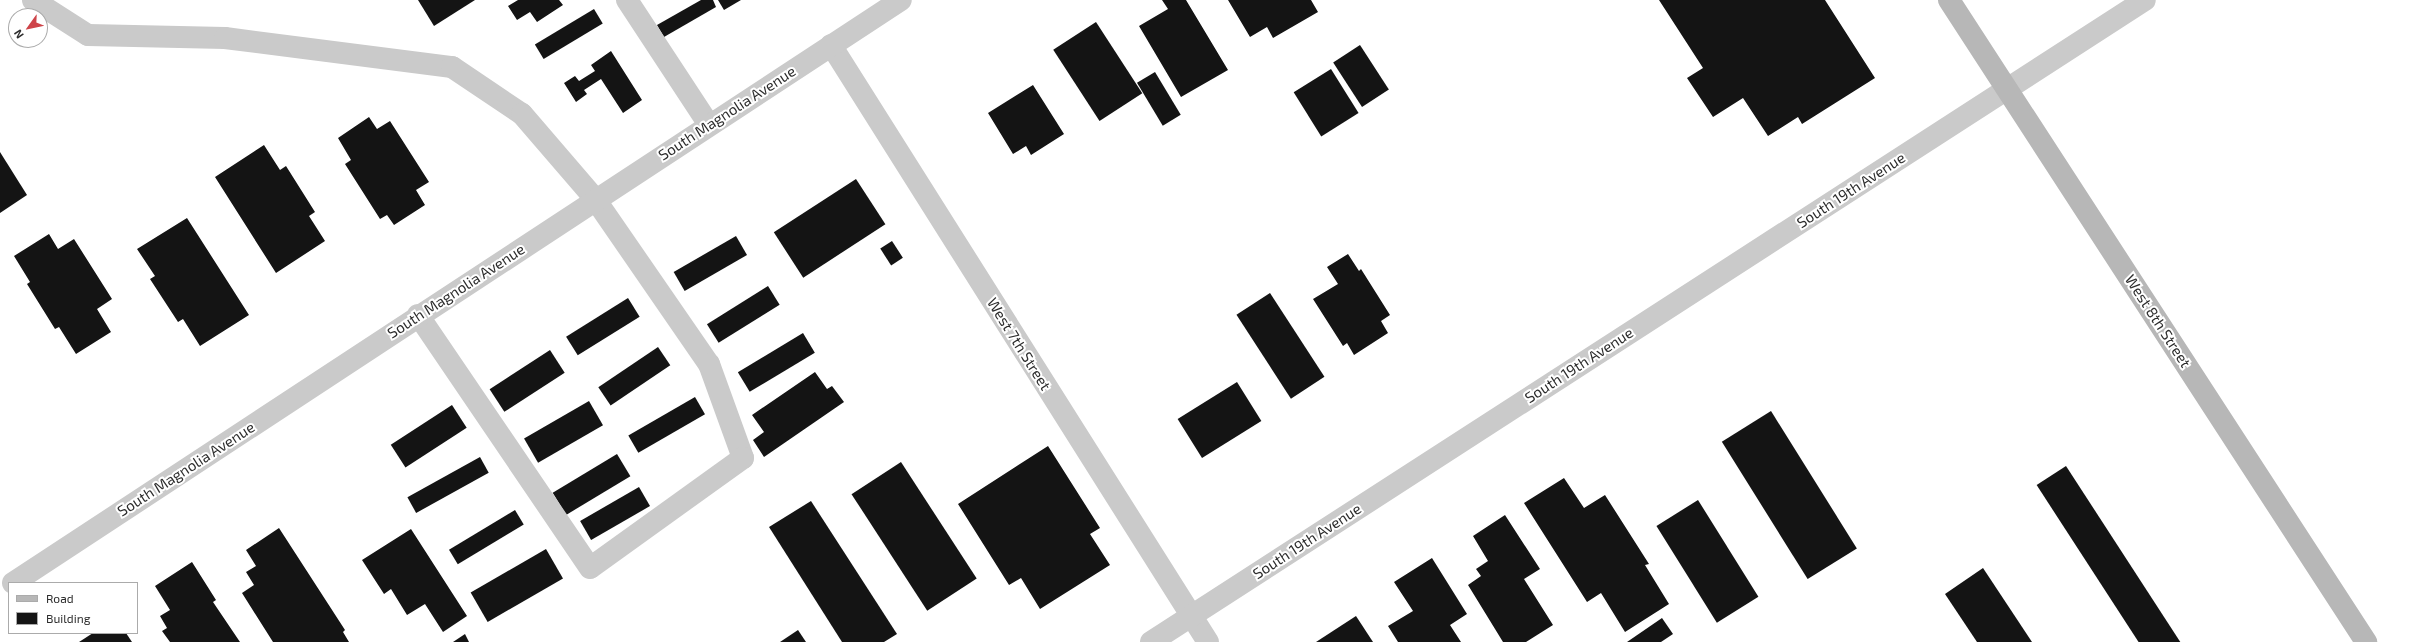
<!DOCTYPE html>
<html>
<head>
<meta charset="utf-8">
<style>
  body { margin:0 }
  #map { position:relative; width:2425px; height:642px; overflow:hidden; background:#fff; font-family:"Exo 2",sans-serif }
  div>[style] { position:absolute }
  .building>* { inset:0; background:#141414; transform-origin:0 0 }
  .service>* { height:22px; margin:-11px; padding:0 11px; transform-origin:11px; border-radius:11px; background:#cacaca }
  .minor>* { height:22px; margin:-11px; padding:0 11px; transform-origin:11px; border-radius:11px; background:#cacaca }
  .secondary>* { height:22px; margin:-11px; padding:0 11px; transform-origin:11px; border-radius:11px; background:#b7b7b7 }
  span { translate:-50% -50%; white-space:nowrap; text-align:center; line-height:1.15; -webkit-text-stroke:4px #fff; paint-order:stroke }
  .street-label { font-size:15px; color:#2d2d2d }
  .legend { position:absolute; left:8px; top:582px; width:130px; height:52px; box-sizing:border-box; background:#fff; border:1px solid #ababab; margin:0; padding:5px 7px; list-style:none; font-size:12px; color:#2d2d2d }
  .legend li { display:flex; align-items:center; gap:8px; height:20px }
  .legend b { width:20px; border:1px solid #ababab }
  .north { position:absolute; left:8px; top:8px; width:40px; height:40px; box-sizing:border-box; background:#fff; border:1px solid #ababab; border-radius:50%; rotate:237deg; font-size:11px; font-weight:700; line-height:16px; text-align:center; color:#2d2d2d }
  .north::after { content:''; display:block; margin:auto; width:14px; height:18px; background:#ce4449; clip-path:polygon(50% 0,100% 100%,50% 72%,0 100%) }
</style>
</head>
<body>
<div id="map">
  <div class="building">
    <i style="clip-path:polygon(418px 0,475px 0,434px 26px)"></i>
    <i style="clip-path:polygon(518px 0,559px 0,563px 5px,537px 22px,530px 12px,517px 20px,508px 6px)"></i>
    <i style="clip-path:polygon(701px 0,713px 0,716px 7px,664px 37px,657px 25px)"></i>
    <i style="clip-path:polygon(718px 0,741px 0,724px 10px)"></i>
    <i style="clip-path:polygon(1162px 0,1186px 0,1228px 70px,1181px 97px,1139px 26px,1168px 9px)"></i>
    <i style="clip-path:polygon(1228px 0,1311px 0,1318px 12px,1273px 38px,1267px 27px,1250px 37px)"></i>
    <i style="clip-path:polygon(1659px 0,1825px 0,1875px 78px,1802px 124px,1798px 117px,1768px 136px,1743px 98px,1713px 117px,1687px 78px,1703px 68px)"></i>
    <i style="left:594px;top:9px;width:17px;height:69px;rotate:59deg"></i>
    <i style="left:1096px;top:22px;width:85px;height:51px;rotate:57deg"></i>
    <i style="left:1360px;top:45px;width:53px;height:32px;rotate:57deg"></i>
    <i style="clip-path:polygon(611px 51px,642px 100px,623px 113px,601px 79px,584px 90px,587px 94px,576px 102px,564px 83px,575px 76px,579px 81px,595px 71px,591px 65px)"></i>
    <i style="left:1331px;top:69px;width:52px;height:44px;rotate:58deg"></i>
    <i style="left:1155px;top:72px;width:50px;height:21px;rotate:59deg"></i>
    <i style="clip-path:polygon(1033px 85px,1064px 134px,1031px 155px,1026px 146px,1013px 154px,988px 113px)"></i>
    <i style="clip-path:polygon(369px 117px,377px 129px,390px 121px,429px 182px,416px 190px,425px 205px,394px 225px,387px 215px,380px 219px,345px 164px,351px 160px,338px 138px)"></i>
    <i style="clip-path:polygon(264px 145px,280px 170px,286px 166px,315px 212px,309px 216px,325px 241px,276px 273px,215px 177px)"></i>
    <i style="clip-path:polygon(0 152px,27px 195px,0 213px)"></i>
    <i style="left:856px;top:179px;width:54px;height:98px;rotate:57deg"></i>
    <i style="clip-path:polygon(187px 218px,249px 315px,200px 346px,183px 319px,178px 322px,150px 279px,155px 276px,137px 249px)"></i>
    <i style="clip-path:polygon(49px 234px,58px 249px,74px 239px,112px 299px,97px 309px,111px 332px,76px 354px,59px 327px,55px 329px,27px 284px,30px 282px,14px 256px)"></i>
    <i style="left:736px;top:236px;width:22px;height:72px;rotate:60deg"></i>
    <i style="left:892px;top:241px;width:20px;height:14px;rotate:57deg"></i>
    <i style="clip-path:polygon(1348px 254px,1359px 271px,1361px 269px,1390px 315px,1381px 321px,1388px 333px,1354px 355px,1347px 343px,1343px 346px,1313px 299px,1338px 284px,1327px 267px)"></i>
    <i style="left:768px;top:286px;width:22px;height:72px;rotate:58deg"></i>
    <i style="left:1270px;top:293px;width:100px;height:40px;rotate:57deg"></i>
    <i style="left:628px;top:298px;width:22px;height:73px;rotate:58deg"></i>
    <i style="left:803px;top:333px;width:23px;height:76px;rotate:59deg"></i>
    <i style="left:658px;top:347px;width:22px;height:72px;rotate:56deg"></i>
    <i style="left:550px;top:350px;width:27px;height:72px;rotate:57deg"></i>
    <i style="clip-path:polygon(815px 372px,827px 389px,832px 386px,844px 402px,764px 457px,753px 440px,764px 432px,752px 415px)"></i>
    <i style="left:1237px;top:382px;width:46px;height:70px;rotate:58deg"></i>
    <i style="left:695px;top:397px;width:20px;height:77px;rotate:60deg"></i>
    <i style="left:589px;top:401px;width:28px;height:75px;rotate:60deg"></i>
    <i style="left:452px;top:405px;width:27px;height:73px;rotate:57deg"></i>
    <i style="left:1771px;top:411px;width:162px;height:58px;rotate:58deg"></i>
    <i style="clip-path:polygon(1048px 446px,1100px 528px,1090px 534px,1110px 565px,1040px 609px,1021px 578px,1009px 585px,958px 504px)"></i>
    <i style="left:617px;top:454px;width:26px;height:75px;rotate:59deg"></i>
    <i style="left:480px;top:457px;width:18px;height:83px;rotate:61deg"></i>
    <i style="left:901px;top:462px;width:139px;height:59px;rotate:57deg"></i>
    <i style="left:2066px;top:466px;width:211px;height:35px;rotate:57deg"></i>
    <i style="clip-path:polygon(1564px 478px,1584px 508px,1605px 495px,1649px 564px,1645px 565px,1669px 604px,1625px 632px,1601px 593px,1587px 602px,1524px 503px)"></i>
    <i style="left:639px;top:487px;width:22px;height:68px;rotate:60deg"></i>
    <i style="left:1698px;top:500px;width:114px;height:49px;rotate:58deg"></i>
    <i style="clip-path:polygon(811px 501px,897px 634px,884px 642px,842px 642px,769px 527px)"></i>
    <i style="left:515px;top:510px;width:17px;height:77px;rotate:59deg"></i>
    <i style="clip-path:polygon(1505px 515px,1540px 569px,1524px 579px,1553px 625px,1526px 642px,1503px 642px,1468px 585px,1481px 576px,1476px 569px,1488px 561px,1473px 536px)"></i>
    <i style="clip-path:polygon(279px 528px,345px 630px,343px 632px,349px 642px,273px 642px,242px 593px,254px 585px,246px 572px,256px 566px,246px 550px)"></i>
    <i style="clip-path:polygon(411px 529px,467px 616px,443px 632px,425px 604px,407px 615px,391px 589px,384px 594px,362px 560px)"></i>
    <i style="left:546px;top:549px;width:34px;height:87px;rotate:60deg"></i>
    <i style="clip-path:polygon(1432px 558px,1467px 614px,1450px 625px,1461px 642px,1398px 642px,1388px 626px,1413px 611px,1394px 582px)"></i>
    <i style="clip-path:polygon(192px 562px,216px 600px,213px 602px,240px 642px,170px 642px,162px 631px,167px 628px,160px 616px,170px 610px,155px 586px)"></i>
    <i style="clip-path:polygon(1983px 568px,2032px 642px,1977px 642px,1945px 594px)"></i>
    <i style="clip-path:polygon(1356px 616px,1373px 642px,1316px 642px)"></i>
    <i style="clip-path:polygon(1662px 618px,1673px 634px,1661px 642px,1627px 642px)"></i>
    <i style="clip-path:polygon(798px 630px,806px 642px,780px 642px)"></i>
    <i style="clip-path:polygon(93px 633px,126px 633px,132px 642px,79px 642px)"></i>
    <i style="clip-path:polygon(465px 634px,469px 642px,453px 642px)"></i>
  </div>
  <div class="service">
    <i style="left:33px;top:0;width:65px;rotate:32.5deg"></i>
    <i style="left:88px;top:35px;width:137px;rotate:1.3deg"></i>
    <i style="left:225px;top:38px;width:229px;rotate:7.3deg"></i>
    <i style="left:452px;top:67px;width:84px;rotate:33.9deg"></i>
    <i style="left:522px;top:114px;width:112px;rotate:49.3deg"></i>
    <i style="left:595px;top:199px;width:201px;rotate:55.4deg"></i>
    <i style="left:709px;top:364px;width:100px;rotate:70.1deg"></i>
    <i style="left:743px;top:458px;width:188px;rotate:144.3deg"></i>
    <i style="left:590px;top:568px;width:306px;rotate:-124.2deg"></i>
    <i style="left:627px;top:0;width:149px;rotate:56.7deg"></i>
  </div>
  <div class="minor">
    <i style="left:831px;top:45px;width:706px;rotate:57.73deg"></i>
    <i style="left:13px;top:583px;width:1062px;rotate:-33.29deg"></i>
    <i style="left:1151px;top:642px;width:1183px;rotate:-32.86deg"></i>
  </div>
  <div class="secondary">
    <i style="left:1949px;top:0;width:766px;rotate:56.99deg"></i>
  </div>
  <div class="street-label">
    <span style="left:727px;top:113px;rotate:-33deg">South Magnolia Avenue</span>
    <span style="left:1851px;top:190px;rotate:-33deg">South 19th Avenue</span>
    <span style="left:456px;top:291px;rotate:-33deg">South Magnolia Avenue</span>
    <span style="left:2158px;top:321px;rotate:57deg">West 8th Street</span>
    <span style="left:1019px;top:344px;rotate:58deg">West 7th Street</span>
    <span style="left:1579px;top:365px;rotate:-33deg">South 19th Avenue</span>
    <span style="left:186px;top:469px;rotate:-33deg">South Magnolia Avenue</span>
    <span style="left:1307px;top:541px;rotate:-33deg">South 19th Avenue</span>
  </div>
  <ul class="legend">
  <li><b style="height:5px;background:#b7b7b7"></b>Road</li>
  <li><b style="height:11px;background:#141414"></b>Building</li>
  </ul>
  <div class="north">N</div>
</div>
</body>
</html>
